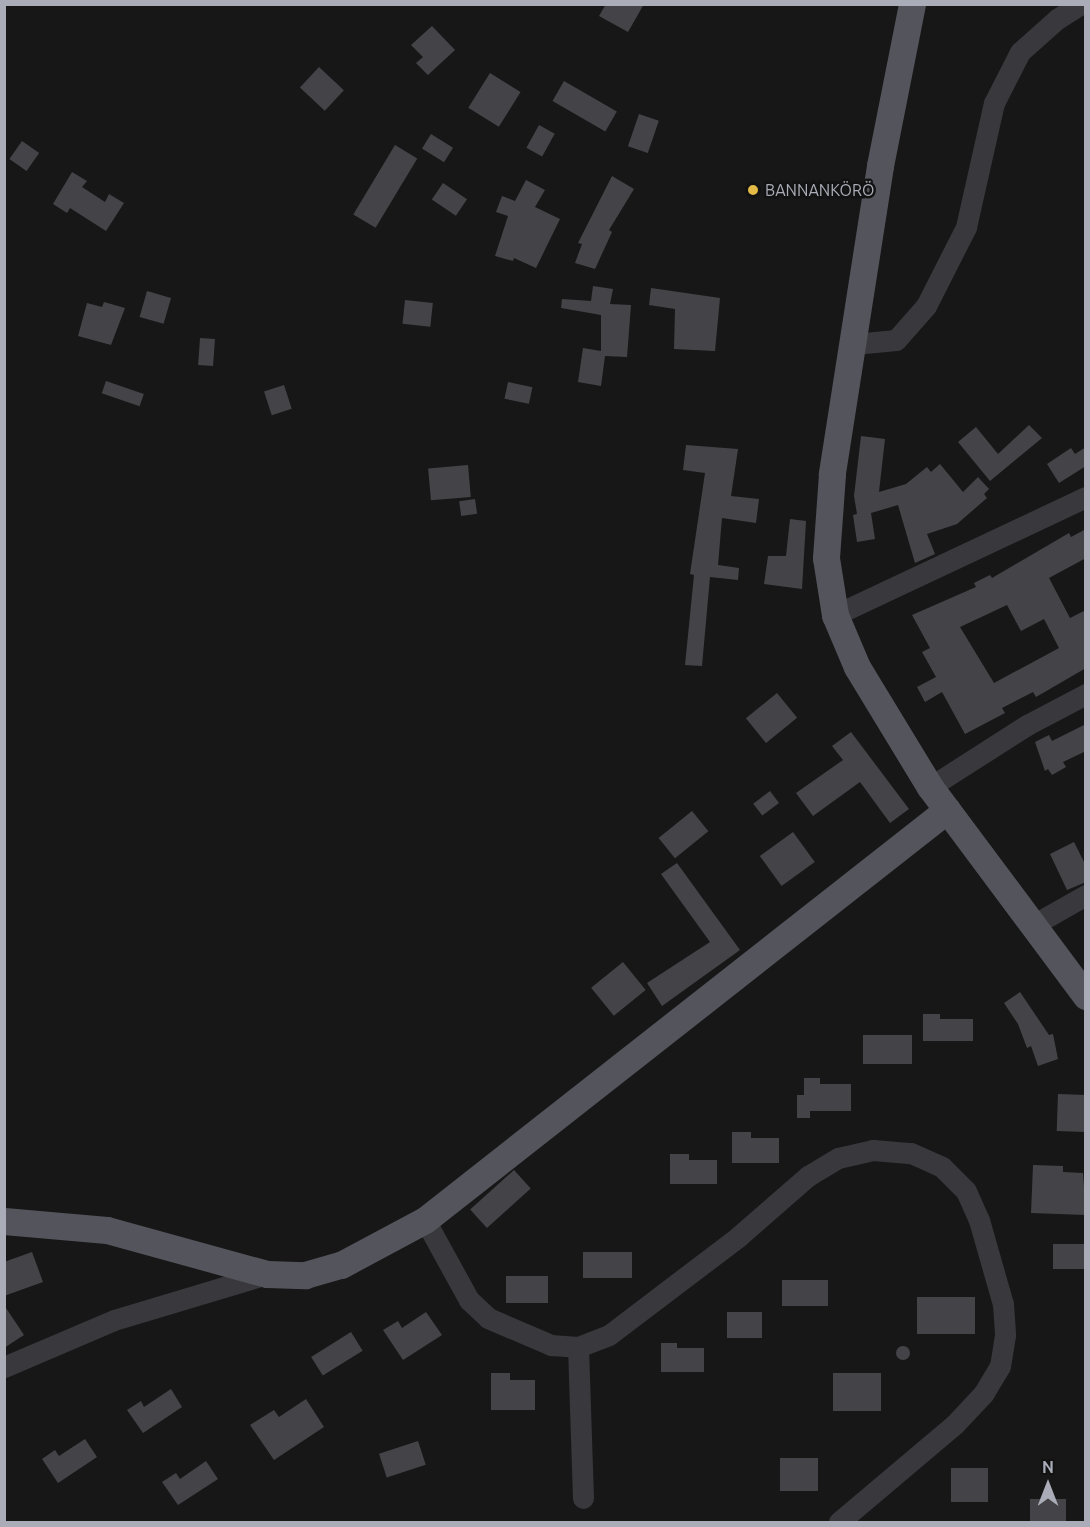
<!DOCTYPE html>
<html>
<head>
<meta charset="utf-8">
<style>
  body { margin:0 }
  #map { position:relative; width:1090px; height:1527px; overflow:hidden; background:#171718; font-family:Ubuntu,sans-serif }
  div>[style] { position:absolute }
  .building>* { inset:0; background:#444448; transform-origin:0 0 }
  .round { border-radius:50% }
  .minor>* { height:21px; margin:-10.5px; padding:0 10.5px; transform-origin:10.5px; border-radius:10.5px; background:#38383d }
  .major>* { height:27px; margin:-13.5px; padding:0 13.5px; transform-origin:13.5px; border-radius:13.5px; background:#54555c }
  .dots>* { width:16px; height:16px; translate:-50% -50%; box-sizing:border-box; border:3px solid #121213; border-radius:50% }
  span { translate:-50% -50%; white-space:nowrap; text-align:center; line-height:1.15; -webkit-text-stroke:5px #121213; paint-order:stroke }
  .poi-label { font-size:16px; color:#aaadb7 }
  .left { translate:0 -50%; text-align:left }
  .frame { position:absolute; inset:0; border:6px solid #aaadb7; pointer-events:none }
  .north { position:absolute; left:1018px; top:1455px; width:60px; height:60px; -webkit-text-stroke:4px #121213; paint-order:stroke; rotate:0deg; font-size:16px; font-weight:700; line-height:24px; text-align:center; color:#aaadb7 }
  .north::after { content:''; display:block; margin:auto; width:21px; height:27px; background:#aaadb7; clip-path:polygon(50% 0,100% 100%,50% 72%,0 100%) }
</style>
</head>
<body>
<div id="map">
  <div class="building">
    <i style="clip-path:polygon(606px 4px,644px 4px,628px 32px,599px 16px)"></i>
    <i style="clip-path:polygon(432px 26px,455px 50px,428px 75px,416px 63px,423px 57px,411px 45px)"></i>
    <i style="left:319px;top:67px;width:34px;height:28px;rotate:43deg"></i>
    <i style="left:490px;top:73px;width:36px;height:41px;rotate:32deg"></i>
    <i style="left:564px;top:81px;width:61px;height:23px;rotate:30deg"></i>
    <i style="left:639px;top:114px;width:21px;height:34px;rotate:19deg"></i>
    <i style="left:539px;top:125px;width:18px;height:26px;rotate:29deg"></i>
    <i style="left:431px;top:134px;width:26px;height:17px;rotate:32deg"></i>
    <i style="left:22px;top:141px;width:21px;height:22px;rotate:35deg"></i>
    <i style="left:395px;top:145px;width:26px;height:81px;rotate:31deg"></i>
    <i style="clip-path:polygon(72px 172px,87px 181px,82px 187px,105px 202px,109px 194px,124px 203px,106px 231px,70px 208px,67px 213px,53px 204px)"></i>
    <i style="clip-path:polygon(612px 176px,634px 189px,609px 230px,612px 232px,595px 269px,575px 263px,582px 244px,578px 243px)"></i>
    <i style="clip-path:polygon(526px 180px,545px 190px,535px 207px,560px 219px,536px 268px,514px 258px,513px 261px,495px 256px,508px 216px,496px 212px,502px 196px,515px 201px)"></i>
    <i style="left:443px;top:183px;width:29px;height:20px;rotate:34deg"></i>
    <i style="clip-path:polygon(593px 286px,613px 289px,610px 304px,631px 305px,627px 357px,605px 356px,601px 386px,578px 382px,583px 348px,601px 351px,601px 315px,561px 308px,562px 299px,591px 301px)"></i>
    <i style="clip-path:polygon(651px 288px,720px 298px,715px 351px,674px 349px,675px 309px,649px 305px)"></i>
    <i style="left:147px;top:291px;width:25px;height:27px;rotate:16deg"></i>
    <i style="left:405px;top:300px;width:28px;height:24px;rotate:6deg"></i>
    <i style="clip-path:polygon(104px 302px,125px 308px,111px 345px,78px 336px,87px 303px,102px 307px)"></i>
    <i style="left:200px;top:338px;width:15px;height:27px;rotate:4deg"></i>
    <i style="left:106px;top:381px;width:40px;height:13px;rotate:19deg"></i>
    <i style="left:508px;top:382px;width:25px;height:17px;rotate:12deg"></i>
    <i style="left:284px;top:385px;width:25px;height:21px;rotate:72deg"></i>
    <i style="clip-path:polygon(1029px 425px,1042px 438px,990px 481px,958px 442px,976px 427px,998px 454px)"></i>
    <i style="clip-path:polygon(861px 436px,885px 439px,879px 492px,906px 484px,927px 467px,931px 472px,940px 464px,963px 492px,978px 477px,989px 489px,984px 494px,987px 498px,957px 524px,927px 534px,935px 554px,915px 563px,898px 505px,871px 513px,875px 539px,857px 542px,853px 515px,857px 514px,854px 496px)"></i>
    <i style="clip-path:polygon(686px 445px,738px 449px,731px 496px,759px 499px,756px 523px,722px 518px,718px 565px,739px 568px,738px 580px,710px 577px,702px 666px,685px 665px,694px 575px,690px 574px,705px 473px,683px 470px)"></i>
    <i style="clip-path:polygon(1086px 447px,1086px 466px,1059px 483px,1047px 464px,1071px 448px,1075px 454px)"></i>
    <i style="left:468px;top:465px;width:32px;height:40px;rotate:85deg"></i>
    <i style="left:475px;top:499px;width:15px;height:16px;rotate:82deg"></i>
    <i style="clip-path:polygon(790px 519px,806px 521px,802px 589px,764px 584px,768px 556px,786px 556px)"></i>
    <i style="clip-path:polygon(evenodd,1086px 529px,1086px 558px,1049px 578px,1070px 618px,1086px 610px,1086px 668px,1036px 697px,1033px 692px,1002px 708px,1005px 713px,965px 734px,942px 692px,925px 702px,917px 687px,936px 677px,922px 652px,930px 648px,912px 615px,976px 587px,974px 583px,990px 575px,992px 578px,1069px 533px,1071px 537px,1086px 529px,1007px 605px,1021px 631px,1044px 619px,1059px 648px,994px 683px,960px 627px,1007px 605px)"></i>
    <i style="left:777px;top:693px;width:32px;height:40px;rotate:51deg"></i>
    <i style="clip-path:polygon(1086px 724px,1086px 751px,1063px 762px,1066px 767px,1052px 775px,1048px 769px,1045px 771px,1035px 742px,1049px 735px,1052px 741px)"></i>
    <i style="clip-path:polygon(851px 732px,909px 809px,890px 823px,860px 782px,813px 816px,796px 793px,843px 760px,832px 746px)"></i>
    <i style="left:770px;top:791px;width:15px;height:21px;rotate:53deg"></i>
    <i style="left:692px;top:811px;width:26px;height:43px;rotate:51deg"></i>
    <i style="left:793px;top:832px;width:37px;height:41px;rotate:54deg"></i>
    <i style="clip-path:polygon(1074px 842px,1086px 866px,1086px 882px,1067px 890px,1050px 854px)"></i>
    <i style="clip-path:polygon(677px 863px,740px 950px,662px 1006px,647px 983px,710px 942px,661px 874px)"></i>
    <i style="left:623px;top:962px;width:36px;height:41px;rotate:51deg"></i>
    <i style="clip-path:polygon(1020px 992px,1049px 1035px,1053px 1034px,1058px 1059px,1038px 1066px,1031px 1046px,1027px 1048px,1018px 1024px,1004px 1003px)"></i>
    <i style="clip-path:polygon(923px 1014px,940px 1014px,940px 1019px,973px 1019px,973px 1041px,923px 1041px)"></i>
    <i style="left:863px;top:1035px;width:49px;height:29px"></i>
    <i style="clip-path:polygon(804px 1078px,820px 1078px,820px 1084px,851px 1084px,851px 1111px,810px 1111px,810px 1118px,797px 1118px,797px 1095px,804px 1095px)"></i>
    <i style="left:1058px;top:1094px;width:28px;height:37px;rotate:2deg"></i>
    <i style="clip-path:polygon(732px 1132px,751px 1132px,751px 1138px,779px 1138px,779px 1163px,732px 1163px)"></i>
    <i style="clip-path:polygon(670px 1154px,689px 1154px,689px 1160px,717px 1160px,717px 1184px,670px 1184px)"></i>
    <i style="clip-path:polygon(1033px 1165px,1063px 1166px,1063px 1172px,1083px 1173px,1086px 1215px,1031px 1213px)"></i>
    <i style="left:514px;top:1170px;width:25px;height:59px;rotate:48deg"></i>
    <i style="left:1053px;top:1244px;width:33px;height:25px"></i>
    <i style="clip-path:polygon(32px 1252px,43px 1282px,4px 1296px,4px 1262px)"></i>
    <i style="left:583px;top:1252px;width:49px;height:26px"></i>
    <i style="left:506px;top:1276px;width:42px;height:27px"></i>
    <i style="left:782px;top:1280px;width:46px;height:26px"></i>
    <i style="left:917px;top:1297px;width:58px;height:37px"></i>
    <i style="clip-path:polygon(4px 1305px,24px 1335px,4px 1348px)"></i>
    <i style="clip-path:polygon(426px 1312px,442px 1335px,403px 1360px,383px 1330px,398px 1321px,402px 1328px)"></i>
    <i style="left:727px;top:1312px;width:35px;height:26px"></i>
    <i style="left:351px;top:1332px;width:22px;height:47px;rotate:58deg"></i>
    <i style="clip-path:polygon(661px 1343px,677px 1343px,677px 1348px,704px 1348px,704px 1372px,661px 1372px)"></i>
    <i class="round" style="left:896px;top:1346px;width:14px;height:14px"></i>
    <i style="clip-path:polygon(491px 1373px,510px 1373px,510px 1380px,535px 1380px,535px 1410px,491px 1410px)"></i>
    <i style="left:833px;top:1373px;width:48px;height:38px"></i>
    <i style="clip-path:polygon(171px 1389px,182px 1407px,143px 1433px,127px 1410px,141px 1401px,144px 1407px)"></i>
    <i style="clip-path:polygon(306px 1399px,324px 1427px,274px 1460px,250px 1425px,274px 1410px,279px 1417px)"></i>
    <i style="clip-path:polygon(85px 1439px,97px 1457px,58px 1483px,42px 1459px,55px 1450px,59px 1456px)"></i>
    <i style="left:418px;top:1441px;width:25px;height:41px;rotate:72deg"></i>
    <i style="left:780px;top:1458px;width:38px;height:33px"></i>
    <i style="clip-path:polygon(206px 1461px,218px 1479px,178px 1505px,162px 1482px,176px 1473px,180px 1479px)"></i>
    <i style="left:951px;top:1468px;width:37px;height:34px"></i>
    <i style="left:1030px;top:1499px;width:36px;height:23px"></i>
  </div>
  <div class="minor">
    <i style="left:854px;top:344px;width:42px;rotate:-5.4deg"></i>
    <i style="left:896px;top:340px;width:45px;rotate:-48.6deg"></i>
    <i style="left:926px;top:306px;width:89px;rotate:-63.1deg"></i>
    <i style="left:966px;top:227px;width:127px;rotate:-77.3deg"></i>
    <i style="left:994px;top:103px;width:57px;rotate:-63deg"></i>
    <i style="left:1020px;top:52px;width:50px;rotate:-41.7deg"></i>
    <i style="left:1057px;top:19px;width:28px;rotate:-32deg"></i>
    <i style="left:835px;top:615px;width:277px;rotate:-25.2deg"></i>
    <i style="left:930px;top:787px;width:115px;rotate:-32.6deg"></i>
    <i style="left:1027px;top:725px;width:67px;rotate:-27.7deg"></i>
    <i style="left:1033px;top:925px;width:61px;rotate:-29.5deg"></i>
    <i style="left:425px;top:1220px;width:91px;rotate:61.2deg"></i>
    <i style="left:469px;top:1300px;width:26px;rotate:43deg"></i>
    <i style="left:488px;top:1318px;width:69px;rotate:23.2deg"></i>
    <i style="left:551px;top:1345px;width:27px;rotate:4deg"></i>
    <i style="left:578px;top:1347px;width:33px;rotate:-21deg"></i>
    <i style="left:609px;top:1335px;width:162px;rotate:-37.2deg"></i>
    <i style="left:738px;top:1237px;width:93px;rotate:-41.1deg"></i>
    <i style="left:808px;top:1176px;width:35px;rotate:-31deg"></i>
    <i style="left:838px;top:1158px;width:36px;rotate:-13deg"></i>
    <i style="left:873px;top:1150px;width:38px;rotate:5deg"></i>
    <i style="left:911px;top:1153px;width:34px;rotate:24deg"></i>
    <i style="left:942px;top:1167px;width:34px;rotate:45deg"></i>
    <i style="left:966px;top:1191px;width:32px;rotate:66deg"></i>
    <i style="left:979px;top:1220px;width:87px;rotate:74.1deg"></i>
    <i style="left:1003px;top:1304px;width:31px;rotate:86deg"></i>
    <i style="left:1005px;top:1335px;width:31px;rotate:99deg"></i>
    <i style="left:1000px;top:1366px;width:31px;rotate:121deg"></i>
    <i style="left:984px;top:1393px;width:42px;rotate:133.1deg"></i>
    <i style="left:955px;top:1424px;width:152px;rotate:139.8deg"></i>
    <i style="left:578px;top:1347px;width:151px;rotate:88.1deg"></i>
    <i style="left:4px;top:1367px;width:120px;rotate:-23.1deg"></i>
    <i style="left:114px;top:1320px;width:160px;rotate:-16.7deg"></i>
  </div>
  <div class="major">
    <i style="left:912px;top:4px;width:165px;rotate:101.2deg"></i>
    <i style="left:880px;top:166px;width:312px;rotate:98.9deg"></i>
    <i style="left:832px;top:474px;width:84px;rotate:94.1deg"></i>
    <i style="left:826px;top:558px;width:58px;rotate:81deg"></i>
    <i style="left:835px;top:615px;width:56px;rotate:67.1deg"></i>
    <i style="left:857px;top:667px;width:140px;rotate:58.7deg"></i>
    <i style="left:930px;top:787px;width:261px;rotate:53.3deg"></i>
    <i style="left:4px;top:1221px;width:103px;rotate:5deg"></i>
    <i style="left:107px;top:1230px;width:166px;rotate:15.4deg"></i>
    <i style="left:267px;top:1274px;width:38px;rotate:2deg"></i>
    <i style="left:305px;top:1275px;width:37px;rotate:-16deg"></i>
    <i style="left:341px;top:1265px;width:95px;rotate:-28.2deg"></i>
    <i style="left:425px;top:1220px;width:664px;rotate:-38.15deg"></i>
  </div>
  <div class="dots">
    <i style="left:753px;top:190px;background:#e2ba45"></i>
  </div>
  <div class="poi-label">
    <span class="left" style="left:765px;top:190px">BANNANKÖRÖ</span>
  </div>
  <div class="frame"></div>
  <div class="north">N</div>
</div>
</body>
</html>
